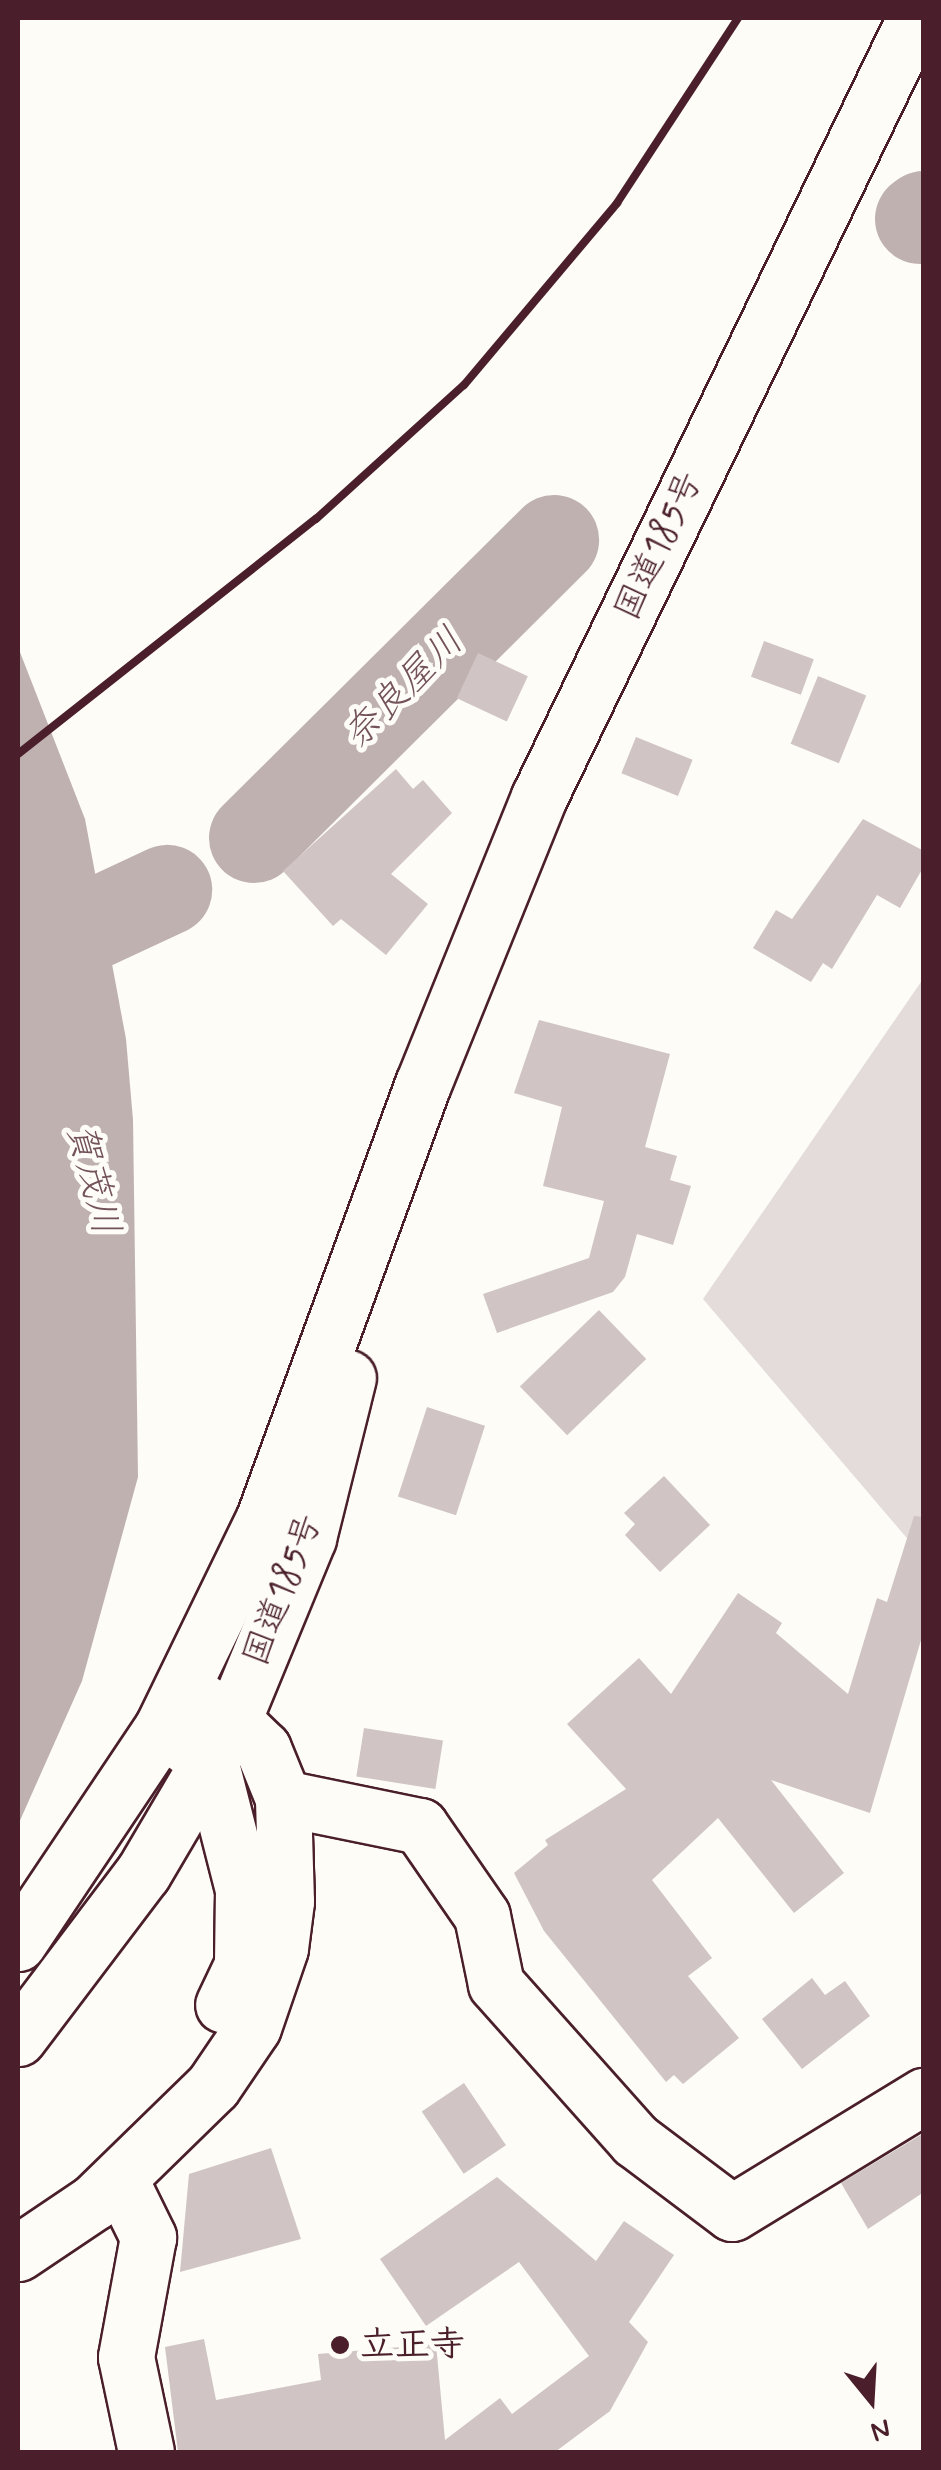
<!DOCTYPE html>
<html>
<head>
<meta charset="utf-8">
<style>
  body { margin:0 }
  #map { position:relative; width:941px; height:2470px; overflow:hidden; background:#fdfcf7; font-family:Mynerve,"Klee One",sans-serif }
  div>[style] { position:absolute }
  .green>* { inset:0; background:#e3dcda }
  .water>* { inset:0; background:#c0b1b1 }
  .river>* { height:90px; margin:-45px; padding:0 45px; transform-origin:45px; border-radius:45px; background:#c0b1b1 }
  .building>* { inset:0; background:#d0c5c4; transform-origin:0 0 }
  .roads { filter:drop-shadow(2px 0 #4a1f2b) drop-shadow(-2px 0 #4a1f2b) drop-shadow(0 2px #4a1f2b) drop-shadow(0 -2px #4a1f2b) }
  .minor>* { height:55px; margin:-27.5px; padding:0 27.5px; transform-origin:27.5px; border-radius:27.5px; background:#fdfcf7 }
  .tertiary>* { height:55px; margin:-27.5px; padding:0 27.5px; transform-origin:27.5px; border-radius:27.5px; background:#fdfcf7 }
  .trunk>* { height:55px; margin:-27.5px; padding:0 27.5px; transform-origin:27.5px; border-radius:27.5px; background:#fdfcf7 }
  .rail>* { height:8px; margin:-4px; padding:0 4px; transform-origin:4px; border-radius:4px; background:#4a1f2b }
  .dots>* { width:28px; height:28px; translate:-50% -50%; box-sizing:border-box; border:5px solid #fdfcf7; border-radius:50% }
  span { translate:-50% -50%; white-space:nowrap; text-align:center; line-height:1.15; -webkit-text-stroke:10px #fdfcf7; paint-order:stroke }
  .street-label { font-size:35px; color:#4a1f2b }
  .poi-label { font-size:35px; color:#4a1f2b; font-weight:700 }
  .left { translate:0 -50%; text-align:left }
  .water-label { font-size:38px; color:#73525a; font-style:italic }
  .frame { position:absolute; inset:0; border:20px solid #4a1f2b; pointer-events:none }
  .north { position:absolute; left:821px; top:2350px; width:100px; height:100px; -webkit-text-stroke:8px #fdfcf7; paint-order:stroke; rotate:162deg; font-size:28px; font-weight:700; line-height:40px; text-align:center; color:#4a1f2b }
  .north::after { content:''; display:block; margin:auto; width:35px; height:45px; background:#4a1f2b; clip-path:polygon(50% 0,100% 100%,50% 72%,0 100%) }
</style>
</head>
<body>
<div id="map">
  <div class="green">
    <i style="clip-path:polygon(923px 979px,923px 1557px,703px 1299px)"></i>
  </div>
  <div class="water">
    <i style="clip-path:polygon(18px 647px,85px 819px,126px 1039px,133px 1120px,138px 1477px,82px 1681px,18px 1825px)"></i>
  </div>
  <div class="river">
    <i style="left:920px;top:219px;width:5px;rotate:-37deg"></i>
    <i style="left:254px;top:838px;width:423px;rotate:-44.8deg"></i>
    <i style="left:34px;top:952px;width:147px;rotate:-25deg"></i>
  </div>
  <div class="building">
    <i style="left:764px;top:641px;width:53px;height:38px;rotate:20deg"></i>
    <i style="left:478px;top:653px;width:55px;height:50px;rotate:25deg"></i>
    <i style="left:818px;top:676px;width:52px;height:73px;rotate:22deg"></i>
    <i style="left:636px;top:737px;width:61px;height:39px;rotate:22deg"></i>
    <i style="clip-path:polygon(396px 769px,413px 789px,423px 780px,452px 813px,391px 874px,428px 904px,386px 955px,341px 919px,333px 926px,283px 871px)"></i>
    <i style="clip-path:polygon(863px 819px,924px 851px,924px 866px,900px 908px,877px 895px,832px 969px,823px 963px,811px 982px,753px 948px,776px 910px,792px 919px)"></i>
    <i style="clip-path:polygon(539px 1020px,670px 1054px,645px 1147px,677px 1156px,670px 1180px,691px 1186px,673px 1245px,637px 1234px,625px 1277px,613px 1292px,497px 1333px,483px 1294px,589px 1258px,604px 1201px,543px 1186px,562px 1107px,514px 1093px)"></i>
    <i style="left:599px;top:1310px;width:68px;height:110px;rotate:46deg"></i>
    <i style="left:427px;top:1407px;width:61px;height:94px;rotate:18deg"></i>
    <i style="clip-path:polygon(664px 1476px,710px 1525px,660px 1572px,625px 1535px,635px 1524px,624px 1513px)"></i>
    <i style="clip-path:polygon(914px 1516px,924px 1517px,924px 1630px,870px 1813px,771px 1780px,844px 1873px,794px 1913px,718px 1818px,652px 1880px,712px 1958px,688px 1976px,739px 2038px,683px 2084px,674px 2075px,666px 2082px,544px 1931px,514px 1873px,548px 1845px,545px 1840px,626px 1789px,567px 1724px,639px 1658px,671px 1694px,738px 1593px,782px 1623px,776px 1633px,848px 1694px,877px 1598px,887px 1602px)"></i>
    <i style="left:364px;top:1728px;width:80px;height:49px;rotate:9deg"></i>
    <i style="clip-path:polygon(812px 1978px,825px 1995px,845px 1981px,870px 2016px,802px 2069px,762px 2019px)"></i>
    <i style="left:464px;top:2083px;width:75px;height:51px;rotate:56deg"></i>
    <i style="clip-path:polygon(924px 2133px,924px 2192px,868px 2229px,841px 2183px)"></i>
    <i style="clip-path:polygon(271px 2148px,301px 2239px,180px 2272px,189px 2174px)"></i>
    <i style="clip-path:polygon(497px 2177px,596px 2261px,624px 2221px,674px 2255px,629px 2322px,648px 2342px,610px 2411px,555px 2452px,178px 2452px,165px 2347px,204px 2339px,216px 2400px,321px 2380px,318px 2354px,436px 2344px,445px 2440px,500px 2398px,512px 2414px,589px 2356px,519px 2262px,426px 2326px,380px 2259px)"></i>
  </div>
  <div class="roads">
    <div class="minor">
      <i style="left:283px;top:1798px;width:140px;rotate:11.6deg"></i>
      <i style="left:420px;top:1826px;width:109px;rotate:55.4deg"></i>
      <i style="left:482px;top:1916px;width:69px;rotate:78.4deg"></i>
      <i style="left:496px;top:1984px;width:209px;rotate:48.3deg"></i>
      <i style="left:635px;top:2140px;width:121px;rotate:37deg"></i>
      <i style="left:732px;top:2213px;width:225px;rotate:-31.4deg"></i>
      <i style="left:120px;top:2180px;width:64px;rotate:63.8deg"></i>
      <i style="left:148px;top:2237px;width:122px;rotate:100.4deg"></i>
      <i style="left:126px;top:2357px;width:97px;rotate:78.1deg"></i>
    </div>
    <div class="tertiary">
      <i style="left:162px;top:1728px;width:61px;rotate:36.3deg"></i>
      <i style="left:211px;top:1764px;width:130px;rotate:75.7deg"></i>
      <i style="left:243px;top:1890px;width:75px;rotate:90.8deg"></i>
      <i style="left:242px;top:1965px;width:44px;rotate:115.4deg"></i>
      <i style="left:18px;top:2253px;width:92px;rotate:-33.9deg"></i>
      <i style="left:94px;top:2202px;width:166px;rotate:-44.3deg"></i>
      <i style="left:213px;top:2086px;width:71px;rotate:-55.9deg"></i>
      <i style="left:253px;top:2027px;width:83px;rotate:-71.1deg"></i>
      <i style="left:280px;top:1948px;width:47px;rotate:-82.7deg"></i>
      <i style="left:286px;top:1901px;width:103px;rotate:-91.7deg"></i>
      <i style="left:283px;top:1798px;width:53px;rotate:-112.2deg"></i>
      <i style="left:263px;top:1749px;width:42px;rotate:-136deg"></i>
      <i style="left:233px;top:1720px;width:58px;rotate:-149deg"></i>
    </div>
    <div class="trunk">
      <i style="left:18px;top:1943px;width:259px;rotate:-56.2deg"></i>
      <i style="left:162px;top:1728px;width:233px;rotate:-64.1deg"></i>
      <i style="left:264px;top:1518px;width:462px;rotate:-69.9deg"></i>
      <i style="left:423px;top:1084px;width:310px;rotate:-68deg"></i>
      <i style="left:539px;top:797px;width:865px;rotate:-64.23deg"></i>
      <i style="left:18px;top:2038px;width:207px;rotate:-52.9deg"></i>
      <i style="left:143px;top:1873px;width:178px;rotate:-59.5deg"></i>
      <i style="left:233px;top:1720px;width:197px;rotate:-67.6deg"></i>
      <i style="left:308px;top:1538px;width:165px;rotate:-76deg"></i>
    </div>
  </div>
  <div class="rail">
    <i style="left:18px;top:754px;width:380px;rotate:-38.3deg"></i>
    <i style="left:316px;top:519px;width:200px;rotate:-42.2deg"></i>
    <i style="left:464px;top:385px;width:238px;rotate:-49.9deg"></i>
    <i style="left:617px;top:203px;width:221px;rotate:-56.8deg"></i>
  </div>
  <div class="dots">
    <i style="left:340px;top:2345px;background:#4a1f2b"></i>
  </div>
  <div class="street-label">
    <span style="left:659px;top:546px;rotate:-65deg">国道185号</span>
    <span style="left:283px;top:1590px;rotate:-69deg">国道185号</span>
  </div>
  <div class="poi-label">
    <span class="left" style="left:360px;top:2345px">立正寺</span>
  </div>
  <div class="water-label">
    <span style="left:404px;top:689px;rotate:-45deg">奈良屋川</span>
    <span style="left:92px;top:1179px;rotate:76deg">賀茂川</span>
  </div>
  <div class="frame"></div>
  <div class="north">N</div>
</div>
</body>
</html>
